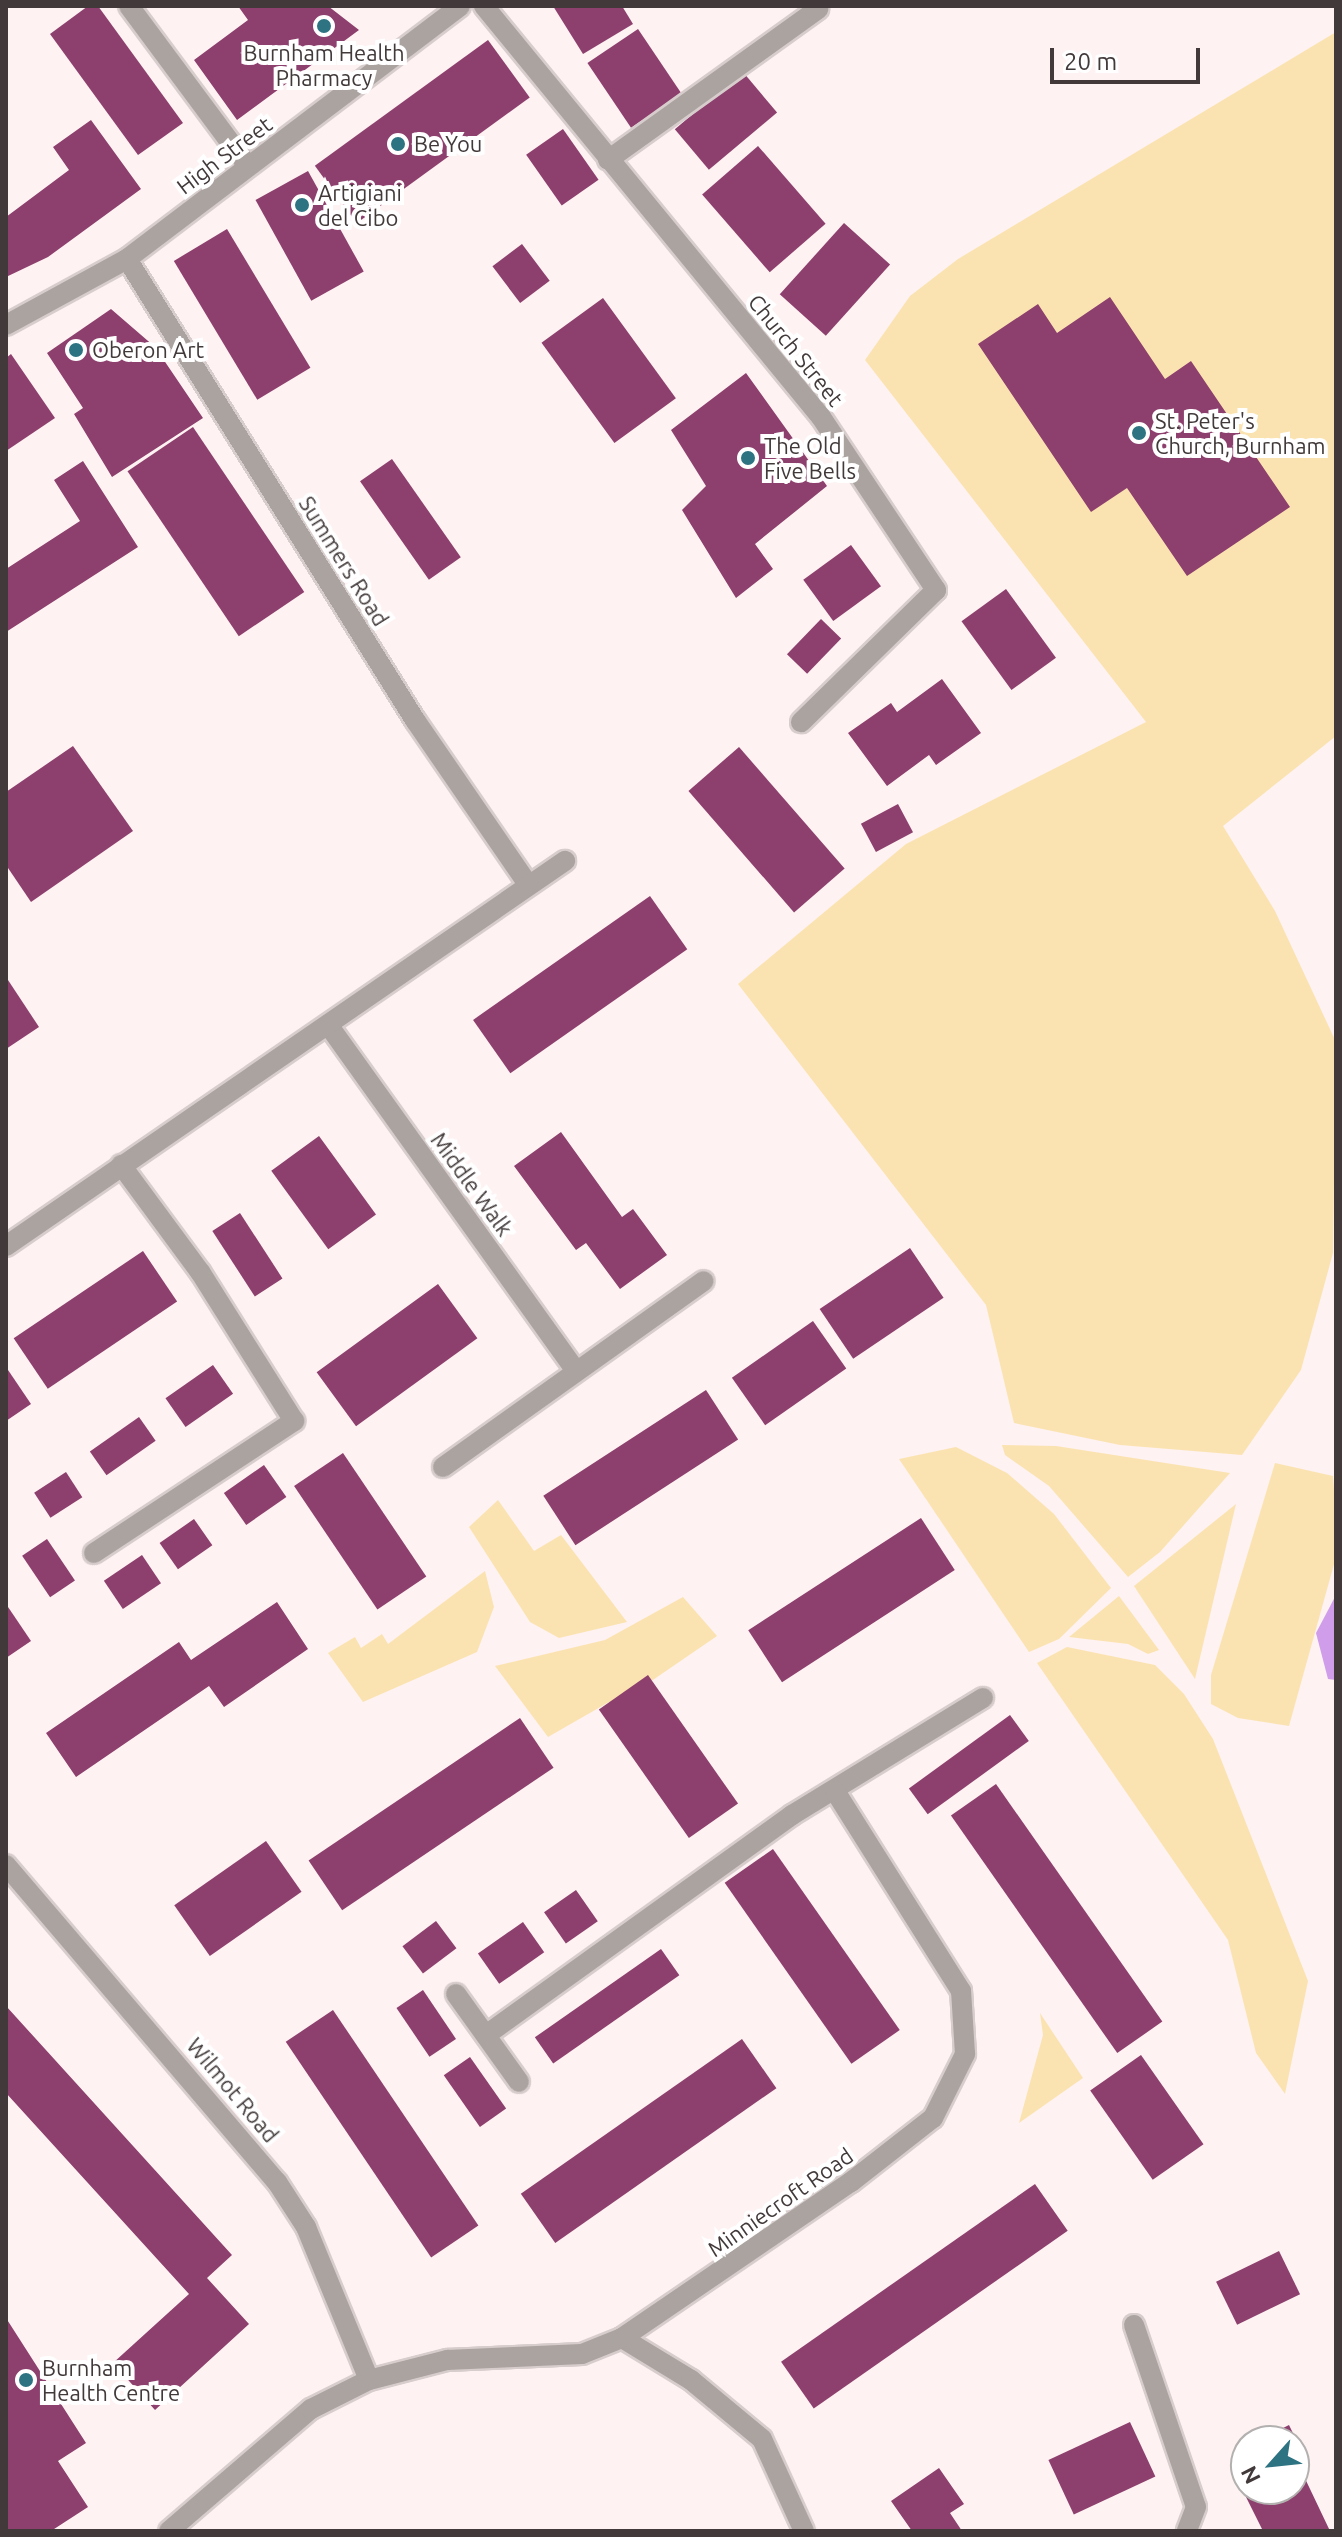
<!DOCTYPE html>
<html>
<head>
<meta charset="utf-8">
<style>
  body { margin:0 }
  #map { position:relative; width:1342px; height:2537px; overflow:hidden; background:#fef2f2; font-family:Ubuntu,sans-serif }
  div>[style] { position:absolute }
  .green>* { inset:0; background:#fbe3b1 }
  .water>* { inset:0; background:#cf9dea }
  .building>* { inset:0; background:#8d3f6d; transform-origin:0 0 }
  .roads { filter:drop-shadow(2px 0 #d8cdcd) drop-shadow(-2px 0 #d8cdcd) drop-shadow(0 2px #d8cdcd) drop-shadow(0 -2px #d8cdcd) }
  .minor>* { height:20px; margin:-10px; padding:0 10px; transform-origin:10px; border-radius:10px; background:#aaa39f }
  .dots>* { width:22px; height:22px; translate:-50% -50%; box-sizing:border-box; border:4px solid #fff; border-radius:50% }
  span { translate:-50% -50%; white-space:nowrap; text-align:center; line-height:1.15; -webkit-text-stroke:8px #fff; paint-order:stroke }
  .poi-label { font-size:22px; color:#423a3a }
  .left { translate:0 -50%; text-align:left }
  .street-label { font-size:22px; color:#423a3a }
  .frame { position:absolute; inset:0; border:8px solid #423a3a; pointer-events:none }
  .north { position:absolute; left:1230px; top:2425px; width:80px; height:80px; box-sizing:border-box; background:#fff; border:2px solid #b3b0b0; border-radius:50%; rotate:243deg; font-size:22px; font-weight:700; line-height:32px; text-align:center; color:#423a3a }
  .north::after { content:''; display:block; margin:auto; width:28px; height:36px; background:#2e7382; clip-path:polygon(50% 0,100% 100%,50% 72%,0 100%) }
  .scale { position:absolute; left:1050px; top:48px; width:150px; height:36px; box-sizing:border-box; border:4px solid #423a3a; border-top:0; padding-left:10px; font-size:24px; line-height:28px; white-space:nowrap; color:#423a3a; -webkit-text-stroke:6px #fff; paint-order:stroke }
</style>
</head>
<body>
<div id="map">
  <div class="green">
    <i style="clip-path:polygon(1336px 32px,1336px 736px,1223px 826px,1275px 911px,1336px 1042px,1333px 1253px,1301px 1370px,1242px 1455px,1120px 1445px,1014px 1423px,986px 1305px,738px 984px,906px 844px,1146px 722px,865px 360px,910px 296px,958px 259px)"></i>
    <i style="clip-path:polygon(1002px 1445px,1056px 1446px,1230px 1473px,1160px 1552px,1128px 1577px,1049px 1486px,1005px 1455px)"></i>
    <i style="clip-path:polygon(956px 1447px,1007px 1473px,1054px 1514px,1111px 1588px,1059px 1639px,1029px 1652px,899px 1459px)"></i>
    <i style="clip-path:polygon(1275px 1463px,1333px 1476px,1336px 1517px,1336px 1557px,1289px 1726px,1238px 1718px,1211px 1704px,1211px 1675px)"></i>
    <i style="clip-path:polygon(498px 1500px,534px 1551px,561px 1535px,627px 1622px,559px 1638px,530px 1622px,469px 1527px)"></i>
    <i style="clip-path:polygon(1236px 1504px,1195px 1679px,1134px 1586px)"></i>
    <i style="clip-path:polygon(485px 1571px,494px 1607px,477px 1652px,363px 1702px,328px 1653px,355px 1637px,361px 1648px,382px 1634px,388px 1644px)"></i>
    <i style="clip-path:polygon(1119px 1596px,1159px 1650px,1148px 1654px,1128px 1644px,1069px 1637px)"></i>
    <i style="clip-path:polygon(683px 1597px,717px 1636px,612px 1708px,609px 1702px,548px 1737px,495px 1666px,605px 1640px)"></i>
    <i style="clip-path:polygon(1067px 1647px,1155px 1665px,1184px 1694px,1213px 1739px,1308px 1981px,1285px 2094px,1256px 2053px,1228px 1940px,1037px 1663px)"></i>
    <i style="clip-path:polygon(1040px 2013px,1083px 2078px,1019px 2123px,1043px 2035px)"></i>
  </div>
  <div class="water">
    <i style="clip-path:polygon(1336px 1595px,1336px 1680px,1328px 1679px,1316px 1633px)"></i>
  </div>
  <div class="building">
    <i style="clip-path:polygon(88px 6px,98px 6px,183px 123px,138px 155px,50px 34px)"></i>
    <i style="clip-path:polygon(238px 6px,328px 6px,359px 30px,237px 120px,194px 60px,248px 20px)"></i>
    <i style="clip-path:polygon(553px 6px,622px 6px,633px 24px,583px 54px)"></i>
    <i style="left:638px;top:29px;width:78px;height:61px;rotate:56deg"></i>
    <i style="left:488px;top:40px;width:71px;height:214px;rotate:54deg"></i>
    <i style="left:743px;top:72px;width:53px;height:89px;rotate:50deg"></i>
    <i style="clip-path:polygon(91px 120px,141px 189px,48px 257px,6px 277px,6px 217px,69px 170px,53px 147px)"></i>
    <i style="left:563px;top:129px;width:62px;height:45px;rotate:55deg"></i>
    <i style="left:758px;top:146px;width:103px;height:74px;rotate:49deg"></i>
    <i style="left:308px;top:171px;width:115px;height:60px;rotate:61deg"></i>
    <i style="left:844px;top:223px;width:62px;height:96px;rotate:42deg"></i>
    <i style="left:227px;top:229px;width:162px;height:62px;rotate:59deg"></i>
    <i style="left:522px;top:244px;width:46px;height:37px;rotate:53deg"></i>
    <i style="clip-path:polygon(1110px 297px,1165px 379px,1191px 361px,1290px 507px,1187px 576px,1127px 488px,1091px 512px,978px 344px,1038px 304px,1057px 333px)"></i>
    <i style="left:603px;top:298px;width:124px;height:76px;rotate:54deg"></i>
    <i style="clip-path:polygon(111px 309px,155px 347px,203px 418px,112px 477px,74px 414px,83px 408px,47px 353px)"></i>
    <i style="clip-path:polygon(11px 354px,55px 418px,6px 451px,6px 358px)"></i>
    <i style="clip-path:polygon(746px 373px,827px 486px,755px 544px,773px 569px,736px 598px,682px 510px,706px 486px,671px 430px)"></i>
    <i style="left:193px;top:427px;width:199px;height:79px;rotate:56deg"></i>
    <i style="left:392px;top:459px;width:120px;height:39px;rotate:55deg"></i>
    <i style="clip-path:polygon(83px 461px,138px 547px,6px 632px,6px 569px,80px 521px,54px 480px)"></i>
    <i style="left:851px;top:545px;width:51px;height:59px;rotate:54deg"></i>
    <i style="left:1006px;top:589px;width:85px;height:55px;rotate:54deg"></i>
    <i style="left:821px;top:619px;width:28px;height:49px;rotate:44deg"></i>
    <i style="clip-path:polygon(942px 679px,981px 733px,936px 765px,929px 755px,887px 786px,848px 733px,891px 703px,897px 712px)"></i>
    <i style="clip-path:polygon(73px 746px,133px 831px,31px 902px,6px 865px,6px 792px)"></i>
    <i style="left:739px;top:747px;width:161px;height:67px;rotate:49deg"></i>
    <i style="left:898px;top:804px;width:32px;height:42px;rotate:62deg"></i>
    <i style="left:650px;top:896px;width:65px;height:216px;rotate:55deg"></i>
    <i style="clip-path:polygon(6px 977px,39px 1027px,6px 1049px)"></i>
    <i style="clip-path:polygon(561px 1132px,622px 1217px,633px 1209px,667px 1255px,620px 1289px,586px 1243px,576px 1250px,514px 1166px)"></i>
    <i style="left:319px;top:1136px;width:97px;height:59px;rotate:54deg"></i>
    <i style="left:240px;top:1213px;width:78px;height:33px;rotate:57deg"></i>
    <i style="left:910px;top:1248px;width:60px;height:109px;rotate:56deg"></i>
    <i style="left:143px;top:1251px;width:61px;height:156px;rotate:56deg"></i>
    <i style="left:438px;top:1284px;width:67px;height:150px;rotate:54deg"></i>
    <i style="left:813px;top:1321px;width:58px;height:99px;rotate:55deg"></i>
    <i style="left:213px;top:1365px;width:35px;height:58px;rotate:55deg"></i>
    <i style="clip-path:polygon(6px 1367px,31px 1404px,6px 1421px)"></i>
    <i style="left:706px;top:1390px;width:59px;height:194px;rotate:57deg"></i>
    <i style="left:139px;top:1417px;width:29px;height:60px;rotate:55deg"></i>
    <i style="left:343px;top:1453px;width:149px;height:59px;rotate:56deg"></i>
    <i style="left:264px;top:1465px;width:39px;height:49px;rotate:55deg"></i>
    <i style="left:66px;top:1472px;width:30px;height:38px;rotate:57deg"></i>
    <i style="left:921px;top:1518px;width:62px;height:206px;rotate:57deg"></i>
    <i style="left:194px;top:1519px;width:32px;height:42px;rotate:55deg"></i>
    <i style="left:47px;top:1539px;width:50px;height:30px;rotate:56deg"></i>
    <i style="left:142px;top:1555px;width:34px;height:46px;rotate:56deg"></i>
    <i style="clip-path:polygon(277px 1602px,308px 1649px,224px 1707px,209px 1686px,76px 1777px,46px 1733px,179px 1642px,191px 1660px)"></i>
    <i style="clip-path:polygon(6px 1604px,31px 1641px,6px 1658px)"></i>
    <i style="left:648px;top:1675px;width:157px;height:60px;rotate:55deg"></i>
    <i style="left:1010px;top:1715px;width:32px;height:125px;rotate:54deg"></i>
    <i style="left:520px;top:1718px;width:60px;height:255px;rotate:56deg"></i>
    <i style="left:996px;top:1784px;width:290px;height:55px;rotate:55deg"></i>
    <i style="left:266px;top:1841px;width:62px;height:112px;rotate:55deg"></i>
    <i style="left:773px;top:1849px;width:221px;height:59px;rotate:55deg"></i>
    <i style="left:576px;top:1890px;width:38px;height:39px;rotate:55deg"></i>
    <i style="left:436px;top:1921px;width:34px;height:42px;rotate:53deg"></i>
    <i style="left:523px;top:1922px;width:37px;height:55px;rotate:55deg"></i>
    <i style="left:661px;top:1949px;width:32px;height:154px;rotate:55deg"></i>
    <i style="left:423px;top:1990px;width:59px;height:32px;rotate:56deg"></i>
    <i style="clip-path:polygon(6px 2006px,232px 2255px,207px 2278px,249px 2324px,155px 2410px,113px 2363px,189px 2294px,6px 2093px)"></i>
    <i style="left:333px;top:2010px;width:260px;height:57px;rotate:56deg"></i>
    <i style="left:742px;top:2039px;width:60px;height:270px;rotate:55deg"></i>
    <i style="left:1141px;top:2055px;width:109px;height:62px;rotate:55deg"></i>
    <i style="left:470px;top:2057px;width:63px;height:32px;rotate:55deg"></i>
    <i style="left:1035px;top:2184px;width:57px;height:310px;rotate:55deg"></i>
    <i style="left:1279px;top:2251px;width:48px;height:70px;rotate:64deg"></i>
    <i style="clip-path:polygon(6px 2318px,86px 2443px,58px 2461px,88px 2507px,51px 2531px,6px 2531px)"></i>
    <i style="left:1130px;top:2422px;width:60px;height:90px;rotate:65deg"></i>
    <i style="clip-path:polygon(1289px 2425px,1308px 2464px,1300px 2468px,1330px 2531px,1263px 2531px,1245px 2495px,1294px 2489px,1294px 2441px,1257px 2441px)"></i>
    <i style="clip-path:polygon(1246px 2446px,1246px 2473px,1235px 2451px)"></i>
    <i style="clip-path:polygon(939px 2468px,964px 2504px,950px 2513px,962px 2531px,912px 2531px,891px 2501px)"></i>
  </div>
  <div class="roads">
    <div class="minor">
      <i style="left:129px;top:6px;width:199px;rotate:53.4deg"></i>
      <i style="left:484px;top:6px;width:531px;rotate:50.65deg"></i>
      <i style="left:821px;top:417px;width:208px;rotate:56.4deg"></i>
      <i style="left:936px;top:590px;width:189px;rotate:135.6deg"></i>
      <i style="left:608px;top:160px;width:259px;rotate:-35.7deg"></i>
      <i style="left:127px;top:259px;width:544px;rotate:58.01deg"></i>
      <i style="left:415px;top:720px;width:198px;rotate:55.5deg"></i>
      <i style="left:6px;top:325px;width:138px;rotate:-28.6deg"></i>
      <i style="left:127px;top:259px;width:418px;rotate:-37.2deg"></i>
      <i style="left:329px;top:1026px;width:424px;rotate:54.4deg"></i>
      <i style="left:6px;top:1246px;width:679px;rotate:-34.56deg"></i>
      <i style="left:443px;top:1467px;width:320px;rotate:-35.5deg"></i>
      <i style="left:94px;top:1553px;width:240px;rotate:-33.4deg"></i>
      <i style="left:294px;top:1421px;width:176px;rotate:-122.2deg"></i>
      <i style="left:200px;top:1272px;width:133px;rotate:-126.4deg"></i>
      <i style="left:6px;top:1865px;width:417px;rotate:49.5deg"></i>
      <i style="left:277px;top:2182px;width:54px;rotate:57.2deg"></i>
      <i style="left:306px;top:2227px;width:165px;rotate:67.6deg"></i>
      <i style="left:456px;top:1994px;width:108px;rotate:54.4deg"></i>
      <i style="left:486px;top:2035px;width:377px;rotate:-35.7deg"></i>
      <i style="left:792px;top:1815px;width:224px;rotate:-31.5deg"></i>
      <i style="left:1134px;top:2325px;width:192px;rotate:71.2deg"></i>
      <i style="left:1196px;top:2507px;width:26px;rotate:111deg"></i>
      <i style="left:622px;top:2338px;width:81px;rotate:31.3deg"></i>
      <i style="left:691px;top:2380px;width:92px;rotate:39.7deg"></i>
      <i style="left:762px;top:2439px;width:101px;rotate:65.5deg"></i>
      <i style="left:169px;top:2531px;width:187px;rotate:-40.7deg"></i>
      <i style="left:311px;top:2409px;width:65px;rotate:-26.6deg"></i>
      <i style="left:369px;top:2380px;width:81px;rotate:-14.4deg"></i>
      <i style="left:447px;top:2360px;width:135px;rotate:-2.5deg"></i>
      <i style="left:582px;top:2354px;width:43px;rotate:-21.8deg"></i>
      <i style="left:622px;top:2338px;width:277px;rotate:-34.3deg"></i>
      <i style="left:851px;top:2182px;width:104px;rotate:-38deg"></i>
      <i style="left:933px;top:2118px;width:72px;rotate:-63.4deg"></i>
      <i style="left:965px;top:2054px;width:63px;rotate:-93.6deg"></i>
      <i style="left:961px;top:1991px;width:236px;rotate:-122.2deg"></i>
    </div>
  </div>
  <div class="dots">
    <i style="left:324px;top:26px;background:#2e7382"></i>
    <i style="left:398px;top:144px;background:#2e7382"></i>
    <i style="left:302px;top:205px;background:#2e7382"></i>
    <i style="left:76px;top:350px;background:#2e7382"></i>
    <i style="left:1139px;top:433px;background:#2e7382"></i>
    <i style="left:748px;top:458px;background:#2e7382"></i>
    <i style="left:26px;top:2380px;background:#2e7382"></i>
  </div>
  <div class="poi-label">
    <span style="left:324px;top:65px">Burnham Health<br>Pharmacy</span>
    <span class="left" style="left:414px;top:144px">Be You</span>
    <span class="left" style="left:318px;top:205px">Artigiani<br>del Cibo</span>
    <span class="left" style="left:92px;top:350px">Oberon Art</span>
    <span class="left" style="left:1155px;top:433px">St. Peter's<br>Church, Burnham</span>
    <span class="left" style="left:764px;top:458px">The Old<br>Five Bells</span>
    <span class="left" style="left:42px;top:2380px">Burnham<br>Health Centre</span>
  </div>
  <div class="street-label">
    <span style="left:224px;top:155px;rotate:-37deg">High Street</span>
    <span style="left:796px;top:350px;rotate:51deg">Church Street</span>
    <span style="left:344px;top:561px;rotate:58deg">Summers Road</span>
    <span style="left:472px;top:1184px;rotate:54deg">Middle Walk</span>
    <span style="left:233px;top:2090px;rotate:50deg">Wilmot Road</span>
    <span style="left:780px;top:2202px;rotate:-35deg">Minniecroft Road</span>
  </div>
  <div class="frame"></div>
  <div class="north">N</div>
  <div class="scale">20 m</div>
</div>
</body>
</html>
